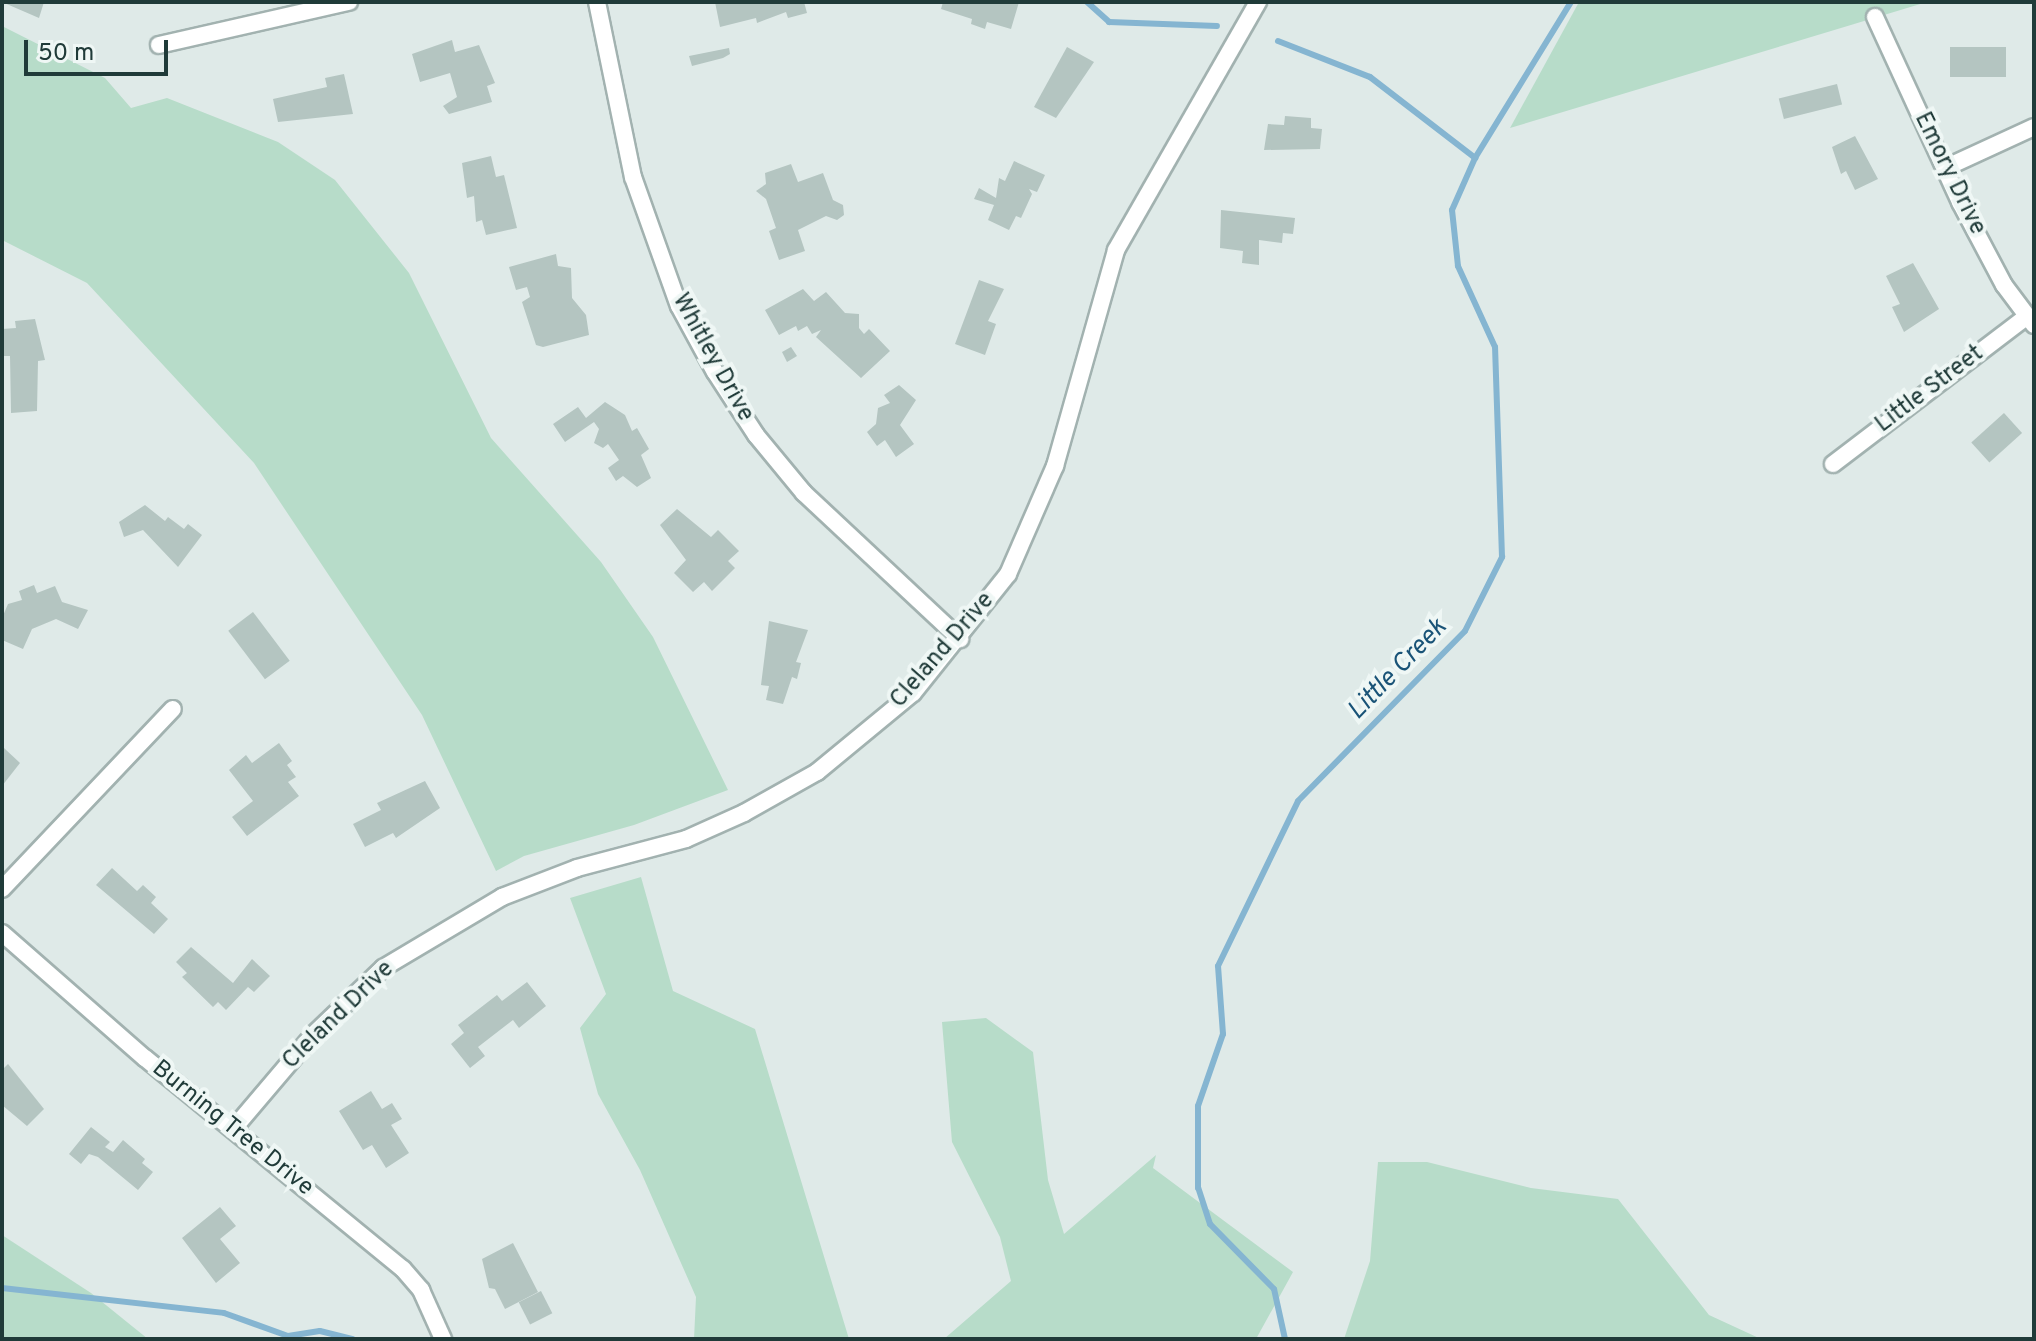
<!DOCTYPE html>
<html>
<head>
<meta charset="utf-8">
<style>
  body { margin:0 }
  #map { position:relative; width:2036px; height:1341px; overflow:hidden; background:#dfeae8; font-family:Overpass,sans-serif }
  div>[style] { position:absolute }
  .green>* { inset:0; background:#b7dcc9 }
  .stream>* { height:6px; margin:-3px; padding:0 3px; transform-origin:3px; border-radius:3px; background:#85b5d1 }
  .building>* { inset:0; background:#b4c5c1; transform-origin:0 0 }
  .roads { filter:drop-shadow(2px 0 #a2b2b0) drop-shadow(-2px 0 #a2b2b0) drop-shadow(0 2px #a2b2b0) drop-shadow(0 -2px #a2b2b0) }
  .street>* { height:16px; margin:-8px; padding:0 8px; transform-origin:8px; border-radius:8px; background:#fff }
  span { translate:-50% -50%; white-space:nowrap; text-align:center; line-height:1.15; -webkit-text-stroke:8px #eff7f5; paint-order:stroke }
  .street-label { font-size:24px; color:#203b39 }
  .water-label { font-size:26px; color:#195377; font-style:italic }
  .frame { position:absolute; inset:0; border:4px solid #203b39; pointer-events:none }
  .scale { position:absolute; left:24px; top:40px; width:144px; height:36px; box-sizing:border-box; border:4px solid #203b39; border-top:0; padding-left:10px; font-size:24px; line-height:28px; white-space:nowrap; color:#203b39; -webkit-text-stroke:6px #eff7f5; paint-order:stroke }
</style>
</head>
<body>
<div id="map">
  <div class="green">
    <i style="clip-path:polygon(1579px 2px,1927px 2px,1510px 128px)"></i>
    <i style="clip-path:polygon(2px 26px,105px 78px,131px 108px,167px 98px,278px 142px,335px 180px,409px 273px,491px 438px,601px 562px,653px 637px,728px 790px,634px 825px,524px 856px,496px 871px,422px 715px,254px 463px,87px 283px,2px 240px)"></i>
    <i style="clip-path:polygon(641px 877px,673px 991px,755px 1029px,849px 1339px,694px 1339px,696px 1297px,640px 1170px,598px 1094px,580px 1028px,606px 994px,570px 898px)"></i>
    <i style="clip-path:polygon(986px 1018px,1033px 1052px,1048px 1180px,1064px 1234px,1156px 1155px,1153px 1168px,1293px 1272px,1256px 1339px,944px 1339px,1011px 1281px,1000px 1237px,952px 1142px,942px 1022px)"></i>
    <i style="clip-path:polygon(1378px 1162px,1427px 1162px,1531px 1188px,1618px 1199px,1709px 1315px,1761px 1339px,1344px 1339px,1370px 1261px)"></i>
    <i style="clip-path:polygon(2px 1235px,91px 1293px,148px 1339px,2px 1339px)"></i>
  </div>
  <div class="stream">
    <i style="left:1087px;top:2px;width:30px;rotate:42deg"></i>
    <i style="left:1109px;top:22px;width:108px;rotate:2.1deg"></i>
    <i style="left:1278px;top:41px;width:99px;rotate:21.4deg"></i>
    <i style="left:1370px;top:77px;width:133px;rotate:37.6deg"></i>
    <i style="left:2px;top:1288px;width:223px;rotate:6.4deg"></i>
    <i style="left:224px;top:1313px;width:68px;rotate:19.8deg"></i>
    <i style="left:288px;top:1336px;width:32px;rotate:-9deg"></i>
    <i style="left:320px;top:1331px;width:34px;rotate:14deg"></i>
    <i style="left:1285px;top:1339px;width:51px;rotate:-102.4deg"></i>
    <i style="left:1274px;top:1289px;width:91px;rotate:-134.6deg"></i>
    <i style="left:1210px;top:1224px;width:38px;rotate:-108deg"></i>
    <i style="left:1198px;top:1188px;width:82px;rotate:-90deg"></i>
    <i style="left:1198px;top:1106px;width:76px;rotate:-70.9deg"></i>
    <i style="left:1223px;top:1034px;width:68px;rotate:-94.2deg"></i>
    <i style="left:1218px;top:966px;width:183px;rotate:-64.1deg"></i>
    <i style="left:1298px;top:801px;width:238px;rotate:-45.5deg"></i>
    <i style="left:1465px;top:631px;width:83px;rotate:-63.4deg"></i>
    <i style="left:1502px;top:557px;width:210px;rotate:-91.9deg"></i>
    <i style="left:1495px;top:347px;width:89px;rotate:-114.6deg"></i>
    <i style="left:1458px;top:266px;width:56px;rotate:-96.1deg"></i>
    <i style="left:1452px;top:210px;width:57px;rotate:-66.1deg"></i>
    <i style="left:1475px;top:158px;width:183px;rotate:-58.4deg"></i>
  </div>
  <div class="building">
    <i style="clip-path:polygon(2px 2px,44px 2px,39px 18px)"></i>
    <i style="clip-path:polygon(715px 2px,804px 2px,807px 13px,788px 18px,786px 12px,757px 23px,756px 18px,720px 27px)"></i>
    <i style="clip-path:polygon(943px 2px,1019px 2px,1011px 29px,987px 22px,985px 29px,971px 24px,972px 19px,941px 9px)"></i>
    <i style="clip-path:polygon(452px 40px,455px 52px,479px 45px,495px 83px,487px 86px,492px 102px,449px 114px,443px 106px,457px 97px,450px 73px,420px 82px,412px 54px)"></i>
    <i style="clip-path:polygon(1067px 47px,1094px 62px,1056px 118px,1034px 107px)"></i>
    <i style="left:2006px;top:47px;width:30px;height:56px;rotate:90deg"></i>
    <i style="clip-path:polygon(729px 48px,730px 54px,723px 58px,692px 66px,689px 56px)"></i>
    <i style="clip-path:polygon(344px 74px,353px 114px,278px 122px,273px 99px,327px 87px,325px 78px)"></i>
    <i style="left:1837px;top:84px;width:21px;height:60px;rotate:76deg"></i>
    <i style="clip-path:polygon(1285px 116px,1311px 118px,1311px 128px,1322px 129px,1320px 149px,1264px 150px,1268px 124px,1284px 125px)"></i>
    <i style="clip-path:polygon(1855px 136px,1878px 179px,1855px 190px,1846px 171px,1841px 174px,1832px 147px)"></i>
    <i style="clip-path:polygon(491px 156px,496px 177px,504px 175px,517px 228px,486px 235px,482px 220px,476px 222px,474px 196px,467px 198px,462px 163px)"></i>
    <i style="clip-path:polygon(1014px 161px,1045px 175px,1037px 192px,1029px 189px,1032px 194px,1021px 218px,1016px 216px,1009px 230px,988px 220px,994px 205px,974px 199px,979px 188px,996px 198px,999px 178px,1005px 181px)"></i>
    <i style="clip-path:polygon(791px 164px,798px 182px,823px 173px,833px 200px,843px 205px,844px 215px,837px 220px,826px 216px,798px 230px,805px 251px,779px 260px,769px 231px,776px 228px,766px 199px,756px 191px,766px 184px,765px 173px)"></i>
    <i style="clip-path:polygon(1221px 210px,1295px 218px,1293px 234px,1283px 233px,1282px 243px,1259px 240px,1259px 265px,1242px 263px,1243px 251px,1220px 248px)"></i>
    <i style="clip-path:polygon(556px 254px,558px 266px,571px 268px,572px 298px,586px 315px,589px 335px,543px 347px,536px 345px,522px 302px,530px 297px,527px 287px,516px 290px,509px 267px)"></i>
    <i style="clip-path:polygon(1913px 263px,1939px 309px,1904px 332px,1892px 307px,1900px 304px,1886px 276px)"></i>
    <i style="clip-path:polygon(979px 280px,1004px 289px,988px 321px,996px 324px,985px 355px,955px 344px)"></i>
    <i style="clip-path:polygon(803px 289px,814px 301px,826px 292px,845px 313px,859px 314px,859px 328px,864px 334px,869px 329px,890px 351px,861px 378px,816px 337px,821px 330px,812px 334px,807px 326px,798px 331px,796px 326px,779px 335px,765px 310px)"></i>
    <i style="clip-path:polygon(35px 319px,45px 360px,38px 361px,37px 411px,11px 413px,10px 356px,2px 356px,2px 329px,16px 328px,15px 321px)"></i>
    <i style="clip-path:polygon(791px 347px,797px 356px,787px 362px,782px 352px)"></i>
    <i style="clip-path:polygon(899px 385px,916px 400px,900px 425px,914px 444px,896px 457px,885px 440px,877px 446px,867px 432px,876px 424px,878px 408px,890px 403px,884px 395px)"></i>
    <i style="clip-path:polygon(605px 402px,625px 415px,632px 431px,637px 428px,649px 449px,641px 455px,651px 478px,637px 487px,623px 476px,616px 481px,608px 468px,619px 460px,608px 444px,603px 448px,594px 443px,599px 429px,594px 422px,565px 442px,553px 424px,578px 407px,586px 418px)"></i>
    <i style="left:2004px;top:413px;width:27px;height:44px;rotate:48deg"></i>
    <i style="clip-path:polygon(145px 505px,165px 521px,168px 517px,184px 529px,188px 524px,202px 535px,178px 567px,143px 530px,124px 537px,119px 522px)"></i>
    <i style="clip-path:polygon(677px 509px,711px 537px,718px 530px,739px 551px,728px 561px,735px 568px,712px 591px,704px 582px,693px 592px,674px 573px,686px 560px,660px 525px)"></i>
    <i style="clip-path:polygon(34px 585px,37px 593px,55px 586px,62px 602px,88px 610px,78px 629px,56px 619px,32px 629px,23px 649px,2px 640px,2px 618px,8px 604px,22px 600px,19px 591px)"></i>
    <i style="left:253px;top:612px;width:61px;height:31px;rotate:53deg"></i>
    <i style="clip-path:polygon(769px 621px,808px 630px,796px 662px,801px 663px,797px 679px,792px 677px,783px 704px,766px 700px,769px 686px,761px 685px)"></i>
    <i style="clip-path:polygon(279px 743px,292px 761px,287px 765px,296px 777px,288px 782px,299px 796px,247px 836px,232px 817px,253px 801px,229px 770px,246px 755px,252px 763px)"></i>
    <i style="clip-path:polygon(4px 748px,20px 763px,2px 786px,2px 750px)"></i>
    <i style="clip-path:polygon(425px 781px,440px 808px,396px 838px,393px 833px,365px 847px,353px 824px,381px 810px,377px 803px)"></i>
    <i style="clip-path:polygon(112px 868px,137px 891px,143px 885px,156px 897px,151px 903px,168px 919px,154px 934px,96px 885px)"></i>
    <i style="clip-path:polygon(191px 947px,233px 983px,252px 959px,270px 976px,254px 992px,248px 987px,226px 1010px,218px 1002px,213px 1007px,182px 977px,187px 973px,176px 962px)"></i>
    <i style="clip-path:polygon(527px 982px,546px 1006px,519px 1028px,513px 1020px,478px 1047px,485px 1056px,470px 1068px,451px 1044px,464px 1033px,458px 1025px,497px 995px,502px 1001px)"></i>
    <i style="clip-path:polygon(8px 1064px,44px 1109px,27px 1126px,2px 1105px,2px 1070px)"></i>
    <i style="clip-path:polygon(371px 1091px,382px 1109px,392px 1103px,402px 1119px,391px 1125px,409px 1153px,386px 1168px,372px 1145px,363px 1150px,339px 1111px)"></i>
    <i style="clip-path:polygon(91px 1127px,110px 1142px,105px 1147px,113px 1152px,123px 1140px,145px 1159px,142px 1163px,153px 1172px,138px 1190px,98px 1157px,89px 1154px,81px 1164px,69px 1154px)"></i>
    <i style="clip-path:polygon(220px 1207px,236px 1226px,220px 1239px,240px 1263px,216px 1283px,182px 1238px)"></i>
    <i style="clip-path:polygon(513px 1243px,538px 1292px,505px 1309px,495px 1289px,489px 1288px,482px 1259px)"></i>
    <i style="left:541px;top:1291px;width:25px;height:25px;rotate:63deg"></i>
  </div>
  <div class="roads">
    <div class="street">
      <i style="left:597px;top:2px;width:179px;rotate:78.4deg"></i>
      <i style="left:633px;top:177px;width:137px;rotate:70.4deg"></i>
      <i style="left:679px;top:306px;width:75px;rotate:61.4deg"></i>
      <i style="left:715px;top:372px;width:75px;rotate:56.9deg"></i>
      <i style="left:756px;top:435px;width:75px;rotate:50.4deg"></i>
      <i style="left:804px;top:493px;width:214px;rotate:43.1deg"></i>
      <i style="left:1875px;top:17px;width:204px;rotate:65.3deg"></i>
      <i style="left:1960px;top:202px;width:94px;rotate:62.1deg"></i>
      <i style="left:2004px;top:285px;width:50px;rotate:53.1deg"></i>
      <i style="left:159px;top:45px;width:195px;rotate:-12.8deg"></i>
      <i style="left:1945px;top:168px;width:98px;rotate:-24.7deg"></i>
      <i style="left:1833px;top:464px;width:244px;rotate:-37.3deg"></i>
      <i style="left:2px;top:889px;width:248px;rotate:-46.5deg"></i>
      <i style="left:2px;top:933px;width:190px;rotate:41.2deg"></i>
      <i style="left:145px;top:1058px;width:333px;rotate:39.3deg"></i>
      <i style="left:403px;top:1269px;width:28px;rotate:49deg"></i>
      <i style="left:421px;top:1290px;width:54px;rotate:65.8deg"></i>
      <i style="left:235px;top:1127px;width:121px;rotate:-49.7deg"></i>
      <i style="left:313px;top:1035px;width:97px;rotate:-43.7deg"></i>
      <i style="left:383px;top:968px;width:139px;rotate:-30.8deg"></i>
      <i style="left:502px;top:897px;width:80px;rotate:-21.1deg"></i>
      <i style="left:577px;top:868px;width:113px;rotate:-14.9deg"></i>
      <i style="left:686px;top:839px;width:64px;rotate:-24.1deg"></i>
      <i style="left:744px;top:813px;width:84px;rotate:-29.3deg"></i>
      <i style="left:817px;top:772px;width:124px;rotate:-39.5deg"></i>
      <i style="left:913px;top:693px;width:152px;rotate:-51.4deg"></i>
      <i style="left:1008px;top:574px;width:118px;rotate:-66.5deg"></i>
      <i style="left:1055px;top:466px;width:224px;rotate:-74.2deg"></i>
      <i style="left:1116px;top:250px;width:286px;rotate:-60.2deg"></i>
    </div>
  </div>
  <div class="street-label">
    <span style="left:1949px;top:174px;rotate:64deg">Emory Drive</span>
    <span style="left:712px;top:358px;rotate:61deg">Whitley Drive</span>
    <span style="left:1930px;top:390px;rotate:-37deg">Little Street</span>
    <span style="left:943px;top:651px;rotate:-49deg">Cleland Drive</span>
    <span style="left:339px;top:1016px;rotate:-44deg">Cleland Drive</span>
    <span style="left:232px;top:1129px;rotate:39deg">Burning Tree Drive</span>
  </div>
  <div class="water-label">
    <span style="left:1398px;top:670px;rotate:-46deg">Little Creek</span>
  </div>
  <div class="frame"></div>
  <div class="scale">50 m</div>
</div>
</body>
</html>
